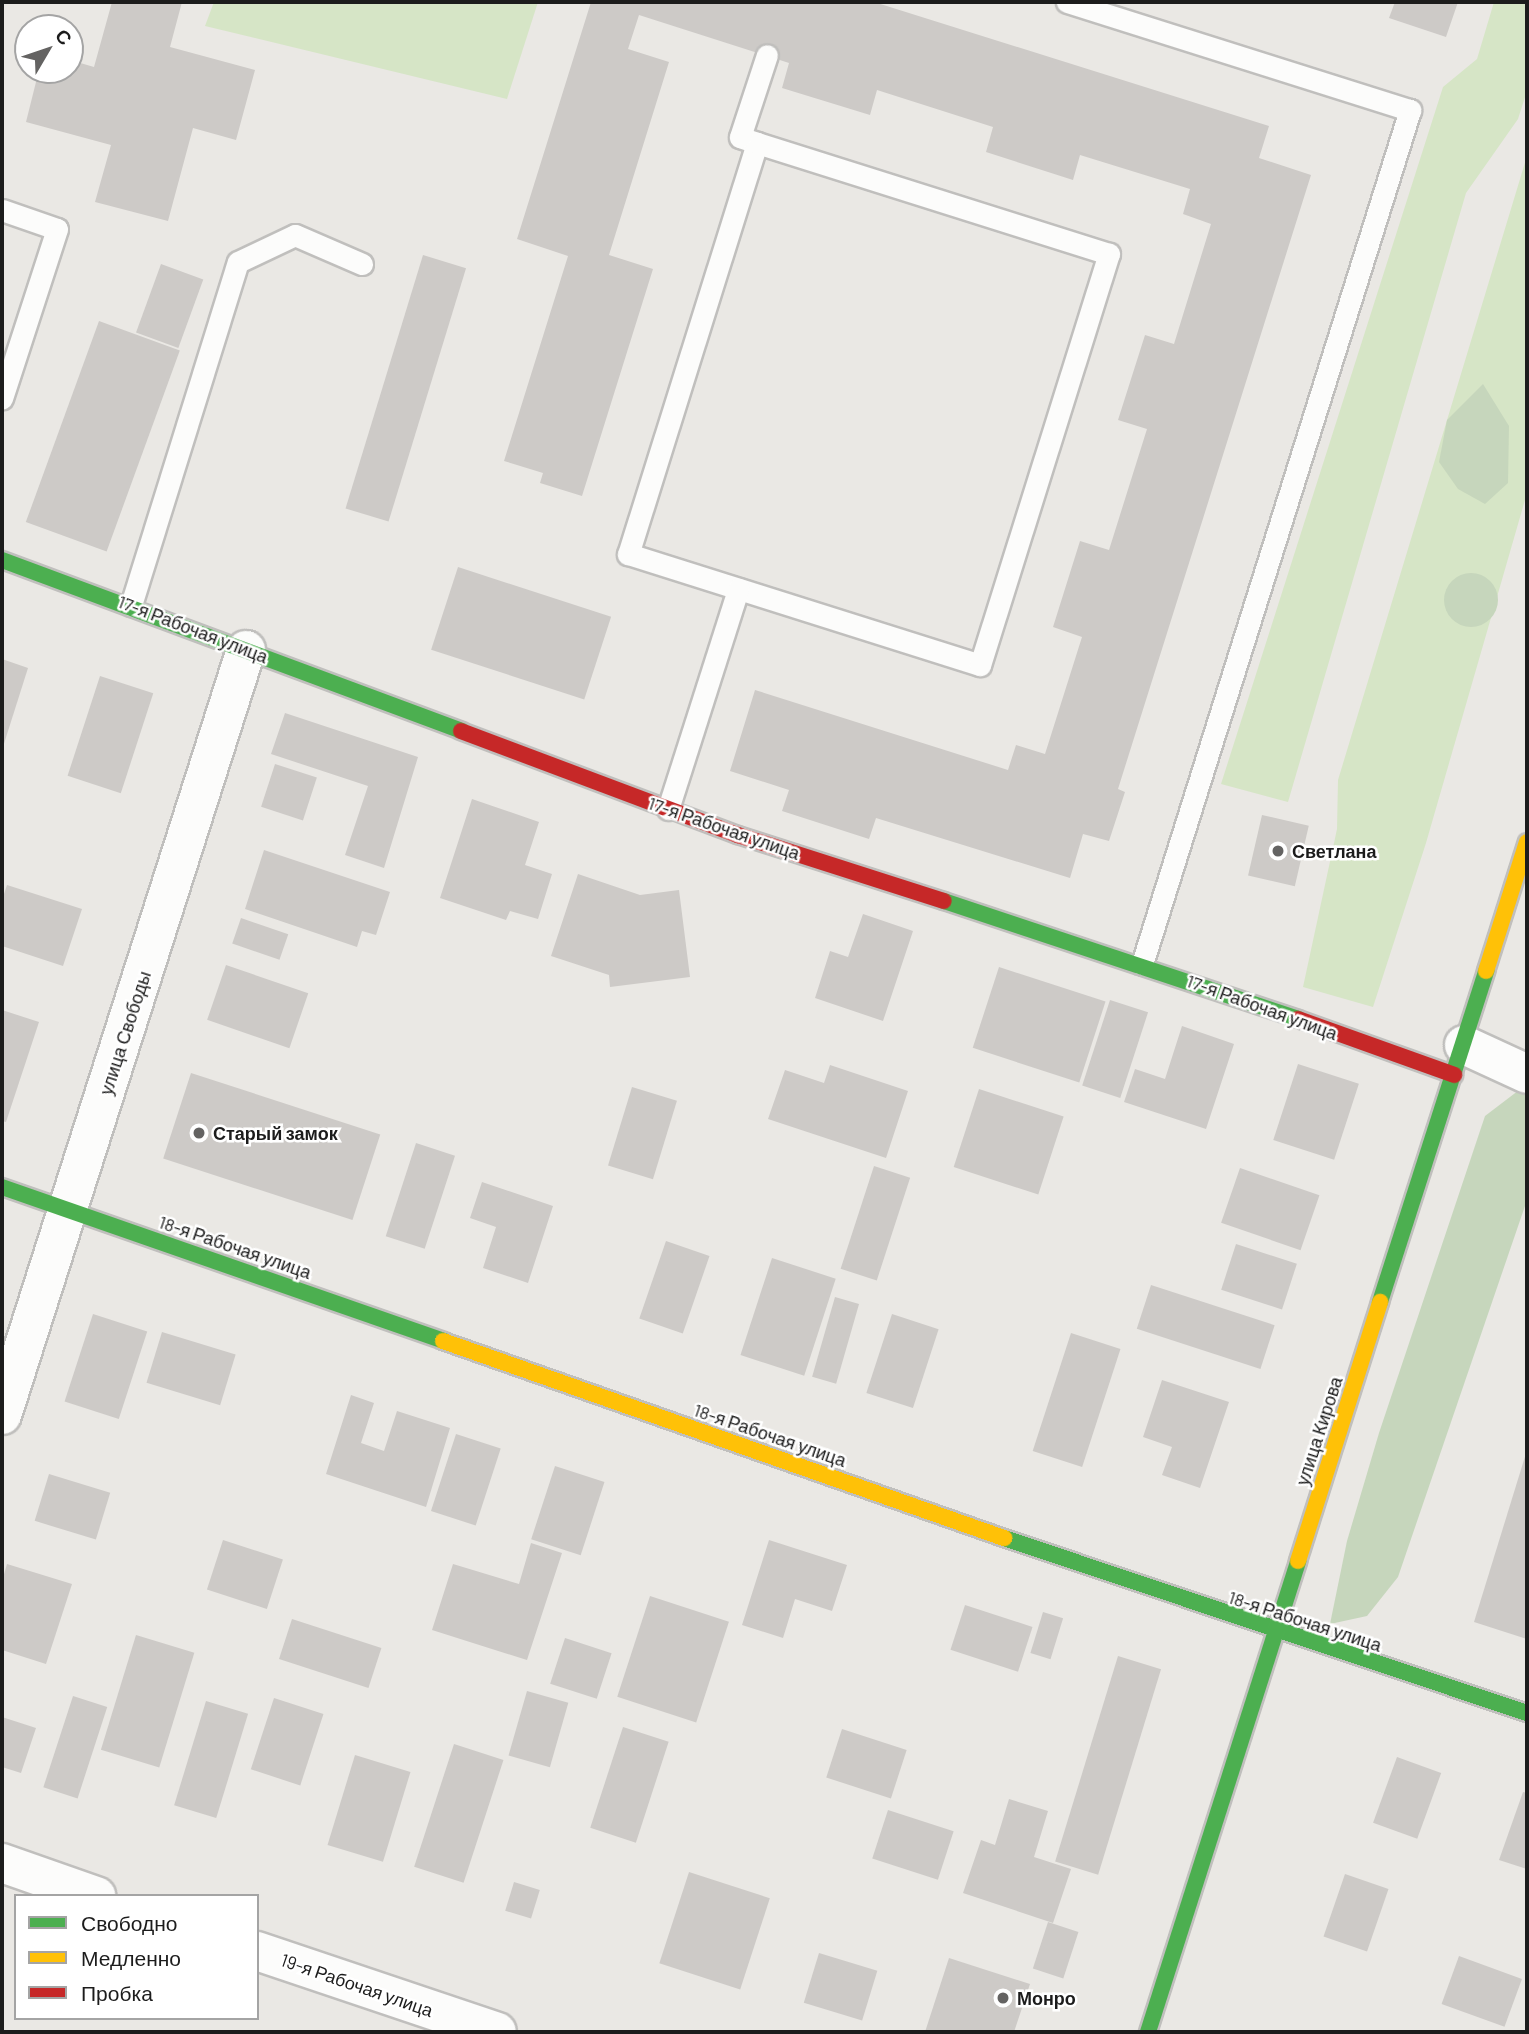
<!DOCTYPE html>
<html>
<head>
<meta charset="utf-8">
<style>
  body { margin:0 }
  #map { position:relative; width:1529px; height:2034px; overflow:hidden; background:#eae8e4; font-family:Barlow,sans-serif }
  div>[style] { position:absolute }
  .grass>* { inset:0; background:#d6e5c6 }
  .forest>* { inset:0; background:#c6d6bc }
  .round { border-radius:50% }
  .building>* { inset:0; background:#cdcac7; transform-origin:0 0 }
  .roads { filter:drop-shadow(2px 0 #c0bfbd) drop-shadow(-2px 0 #c0bfbd) drop-shadow(0 2px #c0bfbd) drop-shadow(0 -2px #c0bfbd) }
  .lane>* { height:21px; margin:-10.5px; padding:0 10.5px; transform-origin:10.5px; border-radius:10.5px; background:#fcfcfb }
  .street>* { height:38px; margin:-19px; padding:0 19px; transform-origin:19px; border-radius:19px; background:#fcfcfb }
  .fast>* { height:16px; margin:-8px; padding:0 8px; transform-origin:8px; border-radius:8px; background:#4caf50 }
  .slow>* { height:16px; margin:-8px; padding:0 8px; transform-origin:8px; border-radius:8px; background:#ffc107 }
  .jam>* { height:16px; margin:-8px; padding:0 8px; transform-origin:8px; border-radius:8px; background:#c62828 }
  .dots>* { width:19px; height:19px; translate:-50% -50%; box-sizing:border-box; border:4px solid #fff; border-radius:50% }
  span { translate:-50% -50%; white-space:nowrap; text-align:center; line-height:1.15; -webkit-text-stroke:5px #fff; paint-order:stroke }
  .street-label { font-size:18px; color:#1c1c1c }
  .poi-label { font-size:18px; color:#1c1c1c; font-weight:700 }
  .left { translate:0 -50%; text-align:left }
  .frame { position:absolute; inset:0; border:4px solid #1c1c1c; pointer-events:none }
  .legend { position:absolute; left:14px; top:1894px; width:245px; height:126px; box-sizing:border-box; background:#fff; border:2px solid #a4a4a4; margin:0; padding:9px 12px; list-style:none; font-size:21px; color:#1c1c1c }
  .legend li { display:flex; align-items:center; gap:14px; height:35px }
  .legend b { width:35px; border:2px solid #a4a4a4 }
  .north { position:absolute; left:14px; top:14px; width:70px; height:70px; box-sizing:border-box; background:#fff; border:2px solid #a4a4a4; border-radius:50%; rotate:51deg; font-size:19px; font-weight:700; line-height:28px; text-align:center; color:#1c1c1c }
  .north::after { content:''; display:block; margin:auto; width:24px; height:32px; background:#646362; clip-path:polygon(50% 0,100% 100%,50% 72%,0 100%) }
</style>
</head>
<body>
<div id="map">
  <div class="grass">
    <i style="clip-path:polygon(214px 2px,538px 2px,507px 99px,205px 26px)"></i>
    <i style="clip-path:polygon(1494px 2px,1527px 2px,1527px 91px,1518px 119px,1466px 193px,1288px 802px,1221px 784px,1443px 87px,1477px 59px)"></i>
    <i style="clip-path:polygon(1527px 156px,1527px 493px,1426px 843px,1373px 1007px,1303px 987px,1337px 829px,1338px 780px)"></i>
  </div>
  <div class="forest">
    <i style="clip-path:polygon(1483px 384px,1509px 426px,1508px 483px,1485px 504px,1458px 489px,1439px 462px,1447px 420px)"></i>
    <i class="round" style="left:1444px;top:573px;width:54px;height:54px"></i>
    <i style="clip-path:polygon(1527px 1084px,1527px 1200px,1398px 1577px,1367px 1616px,1330px 1624px,1347px 1541px,1379px 1433px,1485px 1116px)"></i>
  </div>
  <div class="building">
    <i style="clip-path:polygon(112px 2px,182px 2px,170px 47px,255px 70px,236px 140px,193px 128px,168px 221px,95px 202px,111px 145px,26px 122px,39px 70px,70px 70px,70px 60px,94px 67px)"></i>
    <i style="clip-path:polygon(591px 2px,874px 2px,1269px 126px,1259px 158px,1311px 175px,1118px 789px,1125px 792px,1109px 841px,1083px 834px,1070px 878px,876px 818px,869px 839px,782px 811px,789px 790px,730px 771px,755px 690px,1008px 770px,1016px 745px,1045px 754px,1082px 637px,1053px 627px,1080px 541px,1109px 550px,1147px 429px,1118px 420px,1145px 335px,1174px 344px,1211px 224px,1183px 214px,1190px 189px,1080px 155px,1073px 180px,986px 152px,993px 127px,877px 90px,870px 115px,782px 88px,789px 63px,639px 15px,628px 49px,669px 62px,609px 255px,653px 269px,582px 496px,540px 483px,543px 473px,504px 461px,568px 256px,517px 239px)"></i>
    <i style="clip-path:polygon(1395px 2px,1458px 2px,1446px 37px,1389px 18px)"></i>
    <i style="left:423px;top:255px;width:45px;height:265px;rotate:17deg"></i>
    <i style="left:161px;top:264px;width:45px;height:73px;rotate:20deg"></i>
    <i style="left:99px;top:321px;width:86px;height:214px;rotate:20deg"></i>
    <i style="left:458px;top:567px;width:161px;height:87px;rotate:18deg"></i>
    <i style="clip-path:polygon(2px 659px,28px 668px,2px 750px)"></i>
    <i style="left:100px;top:676px;width:56px;height:105px;rotate:18deg"></i>
    <i style="clip-path:polygon(285px 713px,418px 757px,384px 868px,345px 855px,368px 786px,271px 754px)"></i>
    <i style="left:275px;top:764px;width:44px;height:45px;rotate:18deg"></i>
    <i style="clip-path:polygon(472px 799px,539px 822px,525px 865px,552px 874px,538px 919px,510px 911px,506px 920px,440px 898px)"></i>
    <i style="left:1262px;top:815px;width:48px;height:62px;rotate:13deg"></i>
    <i style="clip-path:polygon(264px 850px,390px 892px,376px 935px,362px 931px,357px 947px,245px 909px)"></i>
    <i style="clip-path:polygon(578px 874px,640px 895px,679px 890px,690px 977px,610px 987px,609px 975px,551px 956px)"></i>
    <i style="clip-path:polygon(7px 885px,82px 909px,63px 966px,2px 946px,2px 900px)"></i>
    <i style="clip-path:polygon(863px 914px,913px 931px,883px 1021px,815px 998px,830px 951px,848px 957px)"></i>
    <i style="left:241px;top:918px;width:50px;height:27px;rotate:19deg"></i>
    <i style="left:226px;top:965px;width:87px;height:58px;rotate:19deg"></i>
    <i style="left:999px;top:967px;width:112px;height:85px;rotate:18deg"></i>
    <i style="left:1110px;top:1000px;width:40px;height:90px;rotate:18deg"></i>
    <i style="clip-path:polygon(2px 1010px,39px 1022px,6px 1122px,2px 1121px)"></i>
    <i style="clip-path:polygon(1182px 1026px,1234px 1044px,1206px 1129px,1124px 1102px,1135px 1069px,1165px 1079px)"></i>
    <i style="left:1298px;top:1064px;width:64px;height:80px;rotate:18deg"></i>
    <i style="clip-path:polygon(830px 1065px,908px 1091px,886px 1158px,768px 1119px,785px 1070px,824px 1083px)"></i>
    <i style="left:191px;top:1073px;width:199px;height:90px;rotate:18deg"></i>
    <i style="left:632px;top:1087px;width:47px;height:82px;rotate:17deg"></i>
    <i style="left:979px;top:1089px;width:89px;height:82px;rotate:18deg"></i>
    <i style="left:416px;top:1143px;width:41px;height:98px;rotate:18deg"></i>
    <i style="left:874px;top:1166px;width:38px;height:108px;rotate:18deg"></i>
    <i style="left:1240px;top:1168px;width:84px;height:58px;rotate:19deg"></i>
    <i style="clip-path:polygon(482px 1182px,553px 1206px,528px 1283px,483px 1268px,496px 1227px,470px 1218px)"></i>
    <i style="left:666px;top:1241px;width:46px;height:82px;rotate:19deg"></i>
    <i style="left:1236px;top:1244px;width:64px;height:48px;rotate:18deg"></i>
    <i style="left:772px;top:1258px;width:67px;height:102px;rotate:18deg"></i>
    <i style="left:1151px;top:1285px;width:130px;height:46px;rotate:18deg"></i>
    <i style="left:835px;top:1297px;width:25px;height:83px;rotate:16deg"></i>
    <i style="left:93px;top:1314px;width:57px;height:92px;rotate:18deg"></i>
    <i style="left:892px;top:1314px;width:49px;height:83px;rotate:18deg"></i>
    <i style="left:162px;top:1332px;width:77px;height:53px;rotate:17deg"></i>
    <i style="left:1071px;top:1333px;width:52px;height:124px;rotate:18deg"></i>
    <i style="clip-path:polygon(1162px 1380px,1229px 1402px,1200px 1488px,1162px 1475px,1172px 1447px,1143px 1437px)"></i>
    <i style="clip-path:polygon(351px 1395px,374px 1403px,361px 1443px,384px 1451px,397px 1411px,450px 1428px,426px 1507px,326px 1474px)"></i>
    <i style="left:456px;top:1434px;width:47px;height:81px;rotate:18deg"></i>
    <i style="clip-path:polygon(1527px 1450px,1527px 1639px,1474px 1622px)"></i>
    <i style="left:555px;top:1466px;width:52px;height:77px;rotate:18deg"></i>
    <i style="left:49px;top:1474px;width:64px;height:49px;rotate:17deg"></i>
    <i style="left:223px;top:1540px;width:63px;height:52px;rotate:18deg"></i>
    <i style="clip-path:polygon(769px 1540px,847px 1565px,832px 1611px,795px 1599px,783px 1638px,742px 1625px)"></i>
    <i style="clip-path:polygon(531px 1543px,562px 1553px,527px 1660px,432px 1630px,453px 1564px,519px 1584px)"></i>
    <i style="clip-path:polygon(7px 1564px,72px 1584px,46px 1664px,2px 1650px,2px 1581px)"></i>
    <i style="left:650px;top:1596px;width:83px;height:106px;rotate:18deg"></i>
    <i style="left:965px;top:1605px;width:71px;height:47px;rotate:18deg"></i>
    <i style="left:1043px;top:1612px;width:21px;height:43px;rotate:17deg"></i>
    <i style="left:292px;top:1619px;width:94px;height:42px;rotate:18deg"></i>
    <i style="left:136px;top:1635px;width:61px;height:120px;rotate:17deg"></i>
    <i style="left:565px;top:1638px;width:49px;height:48px;rotate:18deg"></i>
    <i style="left:1118px;top:1656px;width:45px;height:215px;rotate:17deg"></i>
    <i style="left:527px;top:1691px;width:43px;height:67px;rotate:16deg"></i>
    <i style="left:73px;top:1696px;width:36px;height:96px;rotate:18deg"></i>
    <i style="left:274px;top:1698px;width:52px;height:75px;rotate:18deg"></i>
    <i style="left:206px;top:1701px;width:44px;height:109px;rotate:17deg"></i>
    <i style="clip-path:polygon(2px 1717px,36px 1728px,21px 1773px,2px 1767px)"></i>
    <i style="left:623px;top:1727px;width:48px;height:106px;rotate:18deg"></i>
    <i style="left:842px;top:1729px;width:68px;height:51px;rotate:18deg"></i>
    <i style="left:454px;top:1744px;width:52px;height:129px;rotate:18deg"></i>
    <i style="left:355px;top:1755px;width:58px;height:94px;rotate:17deg"></i>
    <i style="left:1397px;top:1757px;width:47px;height:70px;rotate:20deg"></i>
    <i style="clip-path:polygon(1523px 1792px,1527px 1793px,1527px 1869px,1499px 1860px)"></i>
    <i style="clip-path:polygon(1009px 1799px,1048px 1811px,1034px 1857px,1071px 1869px,1053px 1923px,963px 1893px,981px 1840px,995px 1845px)"></i>
    <i style="left:888px;top:1810px;width:69px;height:51px;rotate:18deg"></i>
    <i style="left:689px;top:1872px;width:85px;height:96px;rotate:18deg"></i>
    <i style="left:1345px;top:1874px;width:46px;height:66px;rotate:19deg"></i>
    <i style="left:514px;top:1882px;width:27px;height:30px;rotate:17deg"></i>
    <i style="left:1048px;top:1922px;width:32px;height:49px;rotate:18deg"></i>
    <i style="left:819px;top:1953px;width:61px;height:52px;rotate:17deg"></i>
    <i style="left:1459px;top:1956px;width:67px;height:51px;rotate:20deg"></i>
    <i style="clip-path:polygon(949px 1958px,1030px 1984px,1014px 2032px,925px 2032px)"></i>
  </div>
  <div class="roads">
    <div class="lane">
      <i style="left:1067px;top:2px;width:360px;rotate:17.5deg"></i>
      <i style="left:1410px;top:110px;width:895px;rotate:107.42deg"></i>
      <i style="left:757px;top:143px;width:431px;rotate:107.4deg"></i>
      <i style="left:628px;top:554px;width:369px;rotate:17.5deg"></i>
      <i style="left:980px;top:665px;width:431px;rotate:-72.6deg"></i>
      <i style="left:1109px;top:254px;width:369px;rotate:-162.5deg"></i>
      <i style="left:757px;top:143px;width:18px;rotate:-161deg"></i>
      <i style="left:740px;top:137px;width:86px;rotate:-71.8deg"></i>
      <i style="left:2px;top:210px;width:58px;rotate:19.1deg"></i>
      <i style="left:57px;top:229px;width:178px;rotate:108deg"></i>
      <i style="left:131px;top:605px;width:359px;rotate:-72.7deg"></i>
      <i style="left:238px;top:262px;width:63px;rotate:-25.3deg"></i>
      <i style="left:295px;top:235px;width:73px;rotate:23.4deg"></i>
      <i style="left:668px;top:809px;width:231px;rotate:-72.3deg"></i>
    </div>
    <div class="street">
      <i style="left:1464px;top:1045px;width:69px;rotate:24.7deg"></i>
      <i style="left:2px;top:1415px;width:803px;rotate:-72.31deg"></i>
      <i style="left:2px;top:1863px;width:100px;rotate:19.3deg"></i>
      <i style="left:257px;top:1951px;width:253px;rotate:18.6deg"></i>
    </div>
    <div class="fast">
      <i style="left:2px;top:560px;width:490px;rotate:20.4deg"></i>
      <i style="left:944px;top:901px;width:373px;rotate:18.4deg"></i>
      <i style="left:2px;top:1187px;width:467px;rotate:19.2deg"></i>
      <i style="left:1380px;top:1302px;width:348px;rotate:-72.2deg"></i>
      <i style="left:1004px;top:1538px;width:552px;rotate:18.5deg"></i>
      <i style="left:1148px;top:2032px;width:494px;rotate:-72.3deg"></i>
    </div>
    <div class="slow">
      <i style="left:1486px;top:971px;width:135px;rotate:-72.4deg"></i>
      <i style="left:443px;top:1341px;width:595px;rotate:19.35deg"></i>
      <i style="left:1298px;top:1561px;width:272px;rotate:-72.4deg"></i>
    </div>
    <div class="jam">
      <i style="left:461px;top:731px;width:296px;rotate:20.6deg"></i>
      <i style="left:738px;top:835px;width:216px;rotate:17.8deg"></i>
      <i style="left:1298px;top:1019px;width:166px;rotate:19.7deg"></i>
    </div>
  </div>
  <div class="dots">
    <i style="left:1278px;top:851px;background:#646362"></i>
    <i style="left:199px;top:1133px;background:#646362"></i>
    <i style="left:1003px;top:1998px;background:#646362"></i>
  </div>
  <div class="street-label">
    <span style="left:193px;top:629px;rotate:21deg">17-я Рабочая улица</span>
    <span style="left:724px;top:828px;rotate:19deg">17-я Рабочая улица</span>
    <span style="left:1262px;top:1007px;rotate:20deg">17-я Рабочая улица</span>
    <span style="left:125px;top:1033px;rotate:-72deg">улица Свободы</span>
    <span style="left:235px;top:1247px;rotate:19deg">18-я Рабочая улица</span>
    <span style="left:1319px;top:1431px;rotate:-72deg">улица Кирова</span>
    <span style="left:770px;top:1435px;rotate:19deg">18-я Рабочая улица</span>
    <span style="left:1305px;top:1621px;rotate:18deg">18-я Рабочая улица</span>
    <span style="left:357px;top:1985px;rotate:19deg">19-я Рабочая улица</span>
  </div>
  <div class="poi-label">
    <span class="left" style="left:1292px;top:851px">Светлана</span>
    <span class="left" style="left:213px;top:1133px">Старый замок</span>
    <span class="left" style="left:1017px;top:1998px">Монро</span>
  </div>
  <div class="frame"></div>
  <ul class="legend">
  <li><b style="height:9px;background:#4caf50"></b>Свободно</li>
  <li><b style="height:9px;background:#ffc107"></b>Медленно</li>
  <li><b style="height:9px;background:#c62828"></b>Пробка</li>
  </ul>
  <div class="north">С</div>
</div>
</body>
</html>
